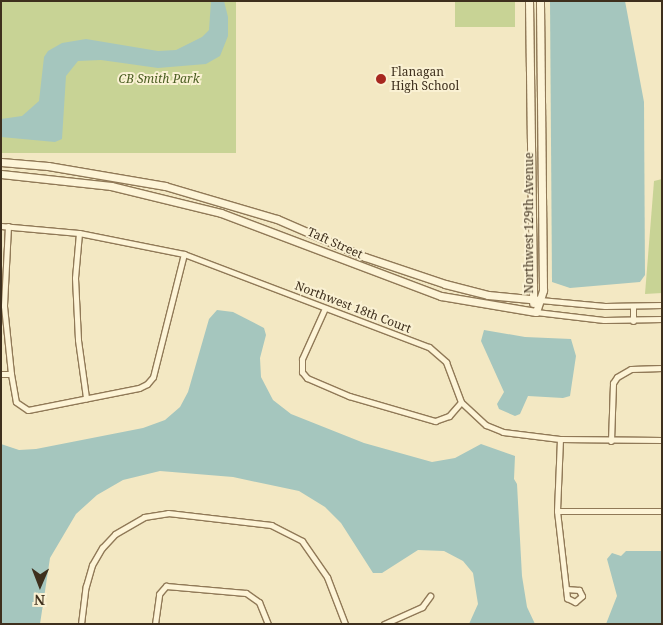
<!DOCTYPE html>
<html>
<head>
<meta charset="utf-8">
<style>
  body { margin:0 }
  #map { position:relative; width:663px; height:625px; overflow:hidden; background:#f3e8c3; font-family:"Noto Serif",serif }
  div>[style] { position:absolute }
  .green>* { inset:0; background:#c8d395; transform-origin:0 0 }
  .water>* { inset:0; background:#a5c6be }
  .roads { filter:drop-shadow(1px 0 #907957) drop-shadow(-1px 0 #907957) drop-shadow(0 1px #907957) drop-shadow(0 -1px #907957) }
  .street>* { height:5px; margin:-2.5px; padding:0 2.5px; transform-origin:2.5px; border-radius:2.5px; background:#fdf4d7 }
  .secondary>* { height:7px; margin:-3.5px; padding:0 3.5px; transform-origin:3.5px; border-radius:3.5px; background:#fdf4d7 }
  .dots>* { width:14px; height:14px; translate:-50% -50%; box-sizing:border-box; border:2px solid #faf1d3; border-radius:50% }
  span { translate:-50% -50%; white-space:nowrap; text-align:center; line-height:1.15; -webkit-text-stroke:4px #faf1d3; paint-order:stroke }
  .poi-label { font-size:12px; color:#3e2f1d }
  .left { translate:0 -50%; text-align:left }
  .park-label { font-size:12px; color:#4a5d21; font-style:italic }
  .street-label { font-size:12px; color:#3e2f1d }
  .frame { position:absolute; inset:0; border:2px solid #3e2f1d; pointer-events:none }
  .north { position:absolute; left:15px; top:560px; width:50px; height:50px; -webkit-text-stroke:4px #faf1d3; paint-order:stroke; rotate:181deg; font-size:14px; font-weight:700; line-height:20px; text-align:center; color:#3e2f1d }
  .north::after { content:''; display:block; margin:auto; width:18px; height:22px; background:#3e2f1d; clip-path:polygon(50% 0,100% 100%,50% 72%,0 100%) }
</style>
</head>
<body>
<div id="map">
  <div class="green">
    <i style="left:1px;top:1px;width:235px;height:152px"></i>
    <i style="left:455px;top:1px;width:60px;height:26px"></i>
    <i style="clip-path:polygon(662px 179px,662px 293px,645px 294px,654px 181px)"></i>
  </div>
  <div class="water">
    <i style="clip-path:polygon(211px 1px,224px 1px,228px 17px,228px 36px,220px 56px,206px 64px,158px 68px,101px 60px,78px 61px,66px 76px,62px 139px,55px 142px,1px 137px,1px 119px,22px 116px,39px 101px,44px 57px,48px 51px,62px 43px,86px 39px,158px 51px,176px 50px,202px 37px,209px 30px)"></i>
    <i style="clip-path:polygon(550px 1px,625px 1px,644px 102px,645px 275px,640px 282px,570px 288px,552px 282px)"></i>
    <i style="clip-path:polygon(217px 310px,233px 312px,264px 328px,266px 335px,260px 358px,261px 377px,273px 400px,291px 414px,364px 443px,432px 462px,455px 458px,481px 444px,515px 456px,514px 479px,517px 484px,522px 576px,527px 607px,535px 624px,469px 624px,478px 604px,473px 573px,463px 561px,444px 551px,418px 550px,382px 573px,373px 573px,341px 523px,325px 507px,299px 491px,233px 477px,160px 471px,123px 480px,97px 495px,76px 514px,50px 558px,40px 624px,1px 624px,1px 444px,19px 450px,36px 449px,143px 428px,165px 420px,180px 407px,188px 392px,209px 319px)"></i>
    <i style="clip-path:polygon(484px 330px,525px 337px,571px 339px,576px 356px,570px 396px,563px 398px,528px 396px,520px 414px,515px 416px,499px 409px,497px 404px,504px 392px,481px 341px)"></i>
    <i style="clip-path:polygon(626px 551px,662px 551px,662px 624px,606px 624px,617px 596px,607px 559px,612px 553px,621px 556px)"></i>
  </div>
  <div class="roads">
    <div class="street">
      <i style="left:1px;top:226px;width:78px;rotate:5.1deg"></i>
      <i style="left:79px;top:233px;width:107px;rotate:11.3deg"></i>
      <i style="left:184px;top:254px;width:262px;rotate:20.8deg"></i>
      <i style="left:429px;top:347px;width:23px;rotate:41deg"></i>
      <i style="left:446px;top:362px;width:43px;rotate:69.4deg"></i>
      <i style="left:461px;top:402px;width:34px;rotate:43deg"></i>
      <i style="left:486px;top:425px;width:18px;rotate:22deg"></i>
      <i style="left:503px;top:432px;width:57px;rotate:7deg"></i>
      <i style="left:560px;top:439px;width:102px;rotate:0.6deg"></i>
      <i style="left:8px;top:226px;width:80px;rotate:92.9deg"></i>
      <i style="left:4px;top:306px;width:68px;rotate:84.1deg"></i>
      <i style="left:11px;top:374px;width:28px;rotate:80deg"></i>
      <i style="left:16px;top:402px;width:14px;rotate:34deg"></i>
      <i style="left:28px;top:410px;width:113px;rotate:-11.2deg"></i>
      <i style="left:139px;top:388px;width:9px;rotate:-27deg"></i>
      <i style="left:147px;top:384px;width:9px;rotate:-49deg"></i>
      <i style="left:153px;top:377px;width:127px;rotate:-75.9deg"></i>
      <i style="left:79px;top:233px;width:45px;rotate:95.1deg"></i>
      <i style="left:75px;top:278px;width:62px;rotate:87.2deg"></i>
      <i style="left:78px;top:340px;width:59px;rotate:82.1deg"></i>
      <i style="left:540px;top:300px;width:65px;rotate:5.3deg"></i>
      <i style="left:605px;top:306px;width:57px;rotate:-1deg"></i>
      <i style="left:633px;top:306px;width:15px;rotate:90deg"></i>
      <i style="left:325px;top:308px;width:56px;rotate:114.3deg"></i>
      <i style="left:302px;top:359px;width:13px;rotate:90deg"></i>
      <i style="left:302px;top:372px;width:8px;rotate:50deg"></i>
      <i style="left:307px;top:378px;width:46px;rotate:23.2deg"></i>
      <i style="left:349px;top:396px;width:90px;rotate:16.2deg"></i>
      <i style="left:435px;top:421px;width:15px;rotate:-20deg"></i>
      <i style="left:449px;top:416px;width:18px;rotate:-49deg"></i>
      <i style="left:536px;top:312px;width:68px;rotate:6.7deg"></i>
      <i style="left:604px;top:320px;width:58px;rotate:-1deg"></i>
      <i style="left:1px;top:374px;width:10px"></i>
      <i style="left:560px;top:439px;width:72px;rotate:92.4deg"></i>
      <i style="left:557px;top:511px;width:88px;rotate:83.4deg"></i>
      <i style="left:567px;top:598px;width:9px;rotate:27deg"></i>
      <i style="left:575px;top:602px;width:9px;rotate:-41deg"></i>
      <i style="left:582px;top:596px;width:7px;rotate:-117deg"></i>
      <i style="left:579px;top:590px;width:13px;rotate:-176deg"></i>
      <i style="left:611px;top:441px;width:58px;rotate:-88deg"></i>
      <i style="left:613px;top:383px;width:7px;rotate:-56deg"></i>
      <i style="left:617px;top:377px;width:16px;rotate:-30deg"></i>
      <i style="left:631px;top:369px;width:31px;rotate:-2deg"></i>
      <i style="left:557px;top:511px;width:105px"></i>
      <i style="left:81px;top:624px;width:38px;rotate:-83deg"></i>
      <i style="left:86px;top:586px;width:22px;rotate:-74deg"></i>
      <i style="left:92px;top:565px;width:20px;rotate:-60deg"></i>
      <i style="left:102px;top:548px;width:19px;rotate:-47deg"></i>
      <i style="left:115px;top:534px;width:34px;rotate:-30deg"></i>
      <i style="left:144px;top:517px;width:24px;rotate:-9deg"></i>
      <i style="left:168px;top:513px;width:104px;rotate:6.6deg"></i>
      <i style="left:271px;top:525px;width:35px;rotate:27deg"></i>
      <i style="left:302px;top:541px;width:44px;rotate:55.2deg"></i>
      <i style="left:327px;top:577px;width:50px;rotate:69deg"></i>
      <i style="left:155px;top:624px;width:30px;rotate:-82deg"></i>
      <i style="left:159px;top:594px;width:11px;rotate:-49deg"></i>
      <i style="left:166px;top:586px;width:80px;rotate:5deg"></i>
      <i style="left:246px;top:593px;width:16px;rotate:35deg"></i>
      <i style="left:259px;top:602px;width:24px;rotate:68deg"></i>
      <i style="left:384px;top:624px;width:42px;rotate:-24.1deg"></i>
      <i style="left:422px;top:607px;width:14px;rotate:-54deg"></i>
    </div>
    <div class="secondary">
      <i style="left:529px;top:1px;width:302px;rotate:89.2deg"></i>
      <i style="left:1px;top:162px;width:47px;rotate:4.9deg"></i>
      <i style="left:48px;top:166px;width:119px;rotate:9.7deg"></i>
      <i style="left:165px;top:186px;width:117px;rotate:16.4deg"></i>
      <i style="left:277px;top:219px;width:96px;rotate:23.4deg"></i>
      <i style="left:365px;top:257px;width:84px;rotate:18.6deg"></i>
      <i style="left:445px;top:284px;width:44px;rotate:14.3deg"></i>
      <i style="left:488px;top:295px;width:52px;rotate:5.5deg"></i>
      <i style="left:1px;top:174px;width:111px;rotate:6.2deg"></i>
      <i style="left:111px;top:186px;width:113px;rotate:13.8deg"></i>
      <i style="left:221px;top:213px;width:235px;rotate:20.7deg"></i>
      <i style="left:441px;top:296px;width:96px;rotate:9.6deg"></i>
      <i style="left:536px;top:312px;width:23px;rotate:-72deg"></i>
      <i style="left:543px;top:290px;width:289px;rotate:-90.6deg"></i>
    </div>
  </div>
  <div class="dots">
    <i style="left:381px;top:79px;background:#a7271f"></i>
  </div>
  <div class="poi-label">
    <span class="left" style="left:391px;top:79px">Flanagan<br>High School</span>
  </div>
  <div class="park-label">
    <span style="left:159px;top:79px">CB Smith Park</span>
  </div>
  <div class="street-label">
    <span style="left:529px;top:223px;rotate:-90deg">Northwest 129th Avenue</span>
    <span style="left:335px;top:243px;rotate:24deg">Taft Street</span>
    <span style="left:353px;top:307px;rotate:21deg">Northwest 18th Court</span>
  </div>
  <div class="frame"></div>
  <div class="north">N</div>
</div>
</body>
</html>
